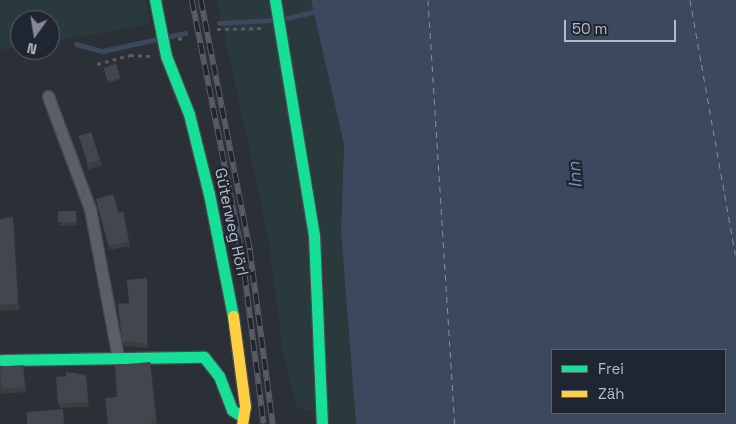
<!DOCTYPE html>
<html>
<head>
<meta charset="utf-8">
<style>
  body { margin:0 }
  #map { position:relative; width:736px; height:424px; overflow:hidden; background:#2b2f36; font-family:"Space Grotesk",sans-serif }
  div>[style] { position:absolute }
  .green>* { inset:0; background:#29393c }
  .water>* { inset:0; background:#3b485e }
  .stream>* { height:4.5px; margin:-2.25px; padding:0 2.25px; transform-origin:2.25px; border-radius:2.25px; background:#3b485e }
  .ferry>* { height:1px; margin-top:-0.5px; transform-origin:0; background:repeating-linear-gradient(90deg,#8090ab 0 6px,transparent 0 11px) }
  .path>* { height:2.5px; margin-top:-1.25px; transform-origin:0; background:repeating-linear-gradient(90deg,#595d62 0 4px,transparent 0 8px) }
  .roads { filter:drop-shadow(1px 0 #474a4f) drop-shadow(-1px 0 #474a4f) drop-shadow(0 1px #474a4f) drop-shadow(0 -1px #474a4f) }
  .street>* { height:11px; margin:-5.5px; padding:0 5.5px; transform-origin:5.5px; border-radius:5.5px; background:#5b5e65 }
  .fast>* { height:11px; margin:-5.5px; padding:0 5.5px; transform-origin:5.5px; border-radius:5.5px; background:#16e098 }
  .slow>* { height:11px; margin:-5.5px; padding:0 5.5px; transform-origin:5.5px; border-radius:5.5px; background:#ffcf43 }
  .rail>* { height:5.5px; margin-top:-2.75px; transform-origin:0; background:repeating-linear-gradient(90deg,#1f2531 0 11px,#595c62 0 22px); box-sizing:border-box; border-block:1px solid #595c62 }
  .wall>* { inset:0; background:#3a3d42; transform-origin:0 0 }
  .shaded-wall>* { inset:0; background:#2f3236 }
  .building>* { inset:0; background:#43474d; transform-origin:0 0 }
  span { translate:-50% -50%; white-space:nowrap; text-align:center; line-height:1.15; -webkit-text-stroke:4.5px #1f2531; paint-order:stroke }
  .street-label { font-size:16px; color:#b6bbc7 }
  .water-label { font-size:18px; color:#8090ab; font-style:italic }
  .legend { position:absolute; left:551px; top:349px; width:175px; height:65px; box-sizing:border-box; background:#1f2531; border:1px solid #5b616d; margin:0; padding:6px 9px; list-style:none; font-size:15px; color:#b6bbc7 }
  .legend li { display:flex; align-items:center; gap:10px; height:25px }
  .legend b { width:25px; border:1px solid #5b616d }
  .north { position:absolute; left:10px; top:10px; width:50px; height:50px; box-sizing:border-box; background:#1f2531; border:1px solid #5b616d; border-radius:50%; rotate:193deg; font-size:14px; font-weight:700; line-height:20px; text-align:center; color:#b6bbc7 }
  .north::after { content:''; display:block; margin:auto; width:18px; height:22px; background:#858a94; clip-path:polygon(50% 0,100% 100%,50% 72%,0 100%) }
  .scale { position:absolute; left:564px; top:20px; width:112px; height:22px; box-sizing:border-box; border:2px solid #b6bbc7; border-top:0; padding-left:6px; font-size:15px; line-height:18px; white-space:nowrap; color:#b6bbc7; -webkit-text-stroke:4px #1f2531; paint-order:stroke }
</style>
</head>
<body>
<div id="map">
  <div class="green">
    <i style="clip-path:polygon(0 0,146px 0,150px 24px,50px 42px,50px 20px,20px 20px,20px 47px,0 50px)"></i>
    <i style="clip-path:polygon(217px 0,311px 0,344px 145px,341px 232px,356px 424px,325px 424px,324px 414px,297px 408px,283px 353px,268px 237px)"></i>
  </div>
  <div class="water">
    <i style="clip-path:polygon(evenodd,311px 0,736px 0,736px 424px,356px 424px,341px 232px,344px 145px,311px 0,552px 350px,725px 350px,725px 413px,552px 413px,552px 350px)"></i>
  </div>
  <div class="stream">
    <i style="left:287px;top:18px;width:28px;rotate:-13deg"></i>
    <i style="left:219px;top:23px;width:54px;rotate:-3.2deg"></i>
    <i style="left:76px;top:44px;width:28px;rotate:15deg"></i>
    <i style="left:103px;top:51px;width:84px;rotate:-12.4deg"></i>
  </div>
  <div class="ferry">
    <i style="left:428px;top:0;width:425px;rotate:86.4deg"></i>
    <i style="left:690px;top:0;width:262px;rotate:79.9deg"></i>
  </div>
  <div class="path">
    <i style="left:217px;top:29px;width:48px;rotate:-1.2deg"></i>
    <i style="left:178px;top:39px;width:8px;rotate:-14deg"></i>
    <i style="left:97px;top:64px;width:34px;rotate:-15deg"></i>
    <i style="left:130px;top:55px;width:21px;rotate:3deg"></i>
  </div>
  <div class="roads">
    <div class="street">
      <i style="left:48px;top:96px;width:121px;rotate:69.6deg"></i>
      <i style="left:90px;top:209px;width:151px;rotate:79.3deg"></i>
    </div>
    <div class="fast">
      <i style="left:155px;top:0;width:57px;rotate:78.9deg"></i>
      <i style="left:166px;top:56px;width:62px;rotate:68.4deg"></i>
      <i style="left:189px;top:114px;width:82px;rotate:76deg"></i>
      <i style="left:209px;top:194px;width:124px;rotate:78.9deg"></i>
      <i style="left:275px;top:0;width:238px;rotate:80.6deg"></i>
      <i style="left:314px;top:235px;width:189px;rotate:87.6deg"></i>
      <i style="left:2px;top:360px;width:202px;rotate:-0.9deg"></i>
      <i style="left:204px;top:357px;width:24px;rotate:52deg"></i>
      <i style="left:219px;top:376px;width:36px;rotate:69deg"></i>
      <i style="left:232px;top:410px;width:9px;rotate:32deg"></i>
    </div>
    <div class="slow">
      <i style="left:233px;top:316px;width:91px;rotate:82.4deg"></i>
      <i style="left:245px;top:406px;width:18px;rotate:99deg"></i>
    </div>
  </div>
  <div class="rail">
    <i style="left:192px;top:0;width:258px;rotate:78.8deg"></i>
    <i style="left:242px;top:253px;width:172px;rotate:82.7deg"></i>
    <i style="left:201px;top:0;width:255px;rotate:78.9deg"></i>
    <i style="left:250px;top:250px;width:176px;rotate:82.5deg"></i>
  </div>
  <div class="wall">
    <i style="left:116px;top:64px;width:16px;height:13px;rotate:72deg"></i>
    <i style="clip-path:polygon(91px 132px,102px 165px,88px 170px,87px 165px)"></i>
    <i style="clip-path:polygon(113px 194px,119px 213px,123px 212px,125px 216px,130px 246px,110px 250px,108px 245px)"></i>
    <i style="clip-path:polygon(76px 213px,77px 225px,60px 226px,59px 224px)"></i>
    <i style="clip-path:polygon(0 219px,15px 224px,20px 310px,0 311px)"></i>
    <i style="clip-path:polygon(149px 283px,149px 348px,124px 346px,122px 341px,129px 303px)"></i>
    <i style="clip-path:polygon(0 366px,25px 370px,27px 392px,0 394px)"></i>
    <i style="clip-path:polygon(152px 368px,158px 424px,108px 424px,117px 397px)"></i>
    <i style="clip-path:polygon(88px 380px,90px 407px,60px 408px,58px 403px)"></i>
  </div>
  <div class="shaded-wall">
    <i style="clip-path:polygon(123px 212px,125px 216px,130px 246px,129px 242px)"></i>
    <i style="clip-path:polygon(13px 217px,15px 224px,20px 310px,18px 304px)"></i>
    <i style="clip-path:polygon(147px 278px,149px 283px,149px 348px,147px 343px)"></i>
    <i style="clip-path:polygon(150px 362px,152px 368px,158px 424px,156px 420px)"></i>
    <i style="clip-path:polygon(23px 365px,25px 370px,27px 392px,25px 387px)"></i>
    <i style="clip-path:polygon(86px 375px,88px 380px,90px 407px,88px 402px)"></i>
    <i style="clip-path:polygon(63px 409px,65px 413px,65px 424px,64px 424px)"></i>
  </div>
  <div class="building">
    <i style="left:116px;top:64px;width:14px;height:13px;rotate:73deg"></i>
    <i style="left:91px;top:132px;width:29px;height:13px;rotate:72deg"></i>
    <i style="clip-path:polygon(113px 194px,118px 213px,123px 212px,129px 242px,108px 245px,96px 199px)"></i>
    <i style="left:76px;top:211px;width:11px;height:18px;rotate:90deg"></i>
    <i style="clip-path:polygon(13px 217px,18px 304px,0 304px,0 219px)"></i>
    <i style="clip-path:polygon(147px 278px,147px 343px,122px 341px,118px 304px,129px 303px,127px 280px)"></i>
    <i style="clip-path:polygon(150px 362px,156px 420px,149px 424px,108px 424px,105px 398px,117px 397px,115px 365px)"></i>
    <i style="left:23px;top:365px;width:22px;height:23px;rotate:85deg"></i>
    <i style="clip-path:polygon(66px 372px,86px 375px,88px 402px,58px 403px,56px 377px,66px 376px)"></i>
    <i style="clip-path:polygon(63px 409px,64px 424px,27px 424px,27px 412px)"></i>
  </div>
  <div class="street-label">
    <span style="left:231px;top:222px;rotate:78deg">Güterweg Hörl</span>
  </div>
  <div class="water-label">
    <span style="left:575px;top:175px;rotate:-95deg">Inn</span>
  </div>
  <ul class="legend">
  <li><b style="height:6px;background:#16e098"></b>Frei</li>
  <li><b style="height:6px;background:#ffcf43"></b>Zäh</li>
  </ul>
  <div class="north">N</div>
  <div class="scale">50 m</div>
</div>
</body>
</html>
